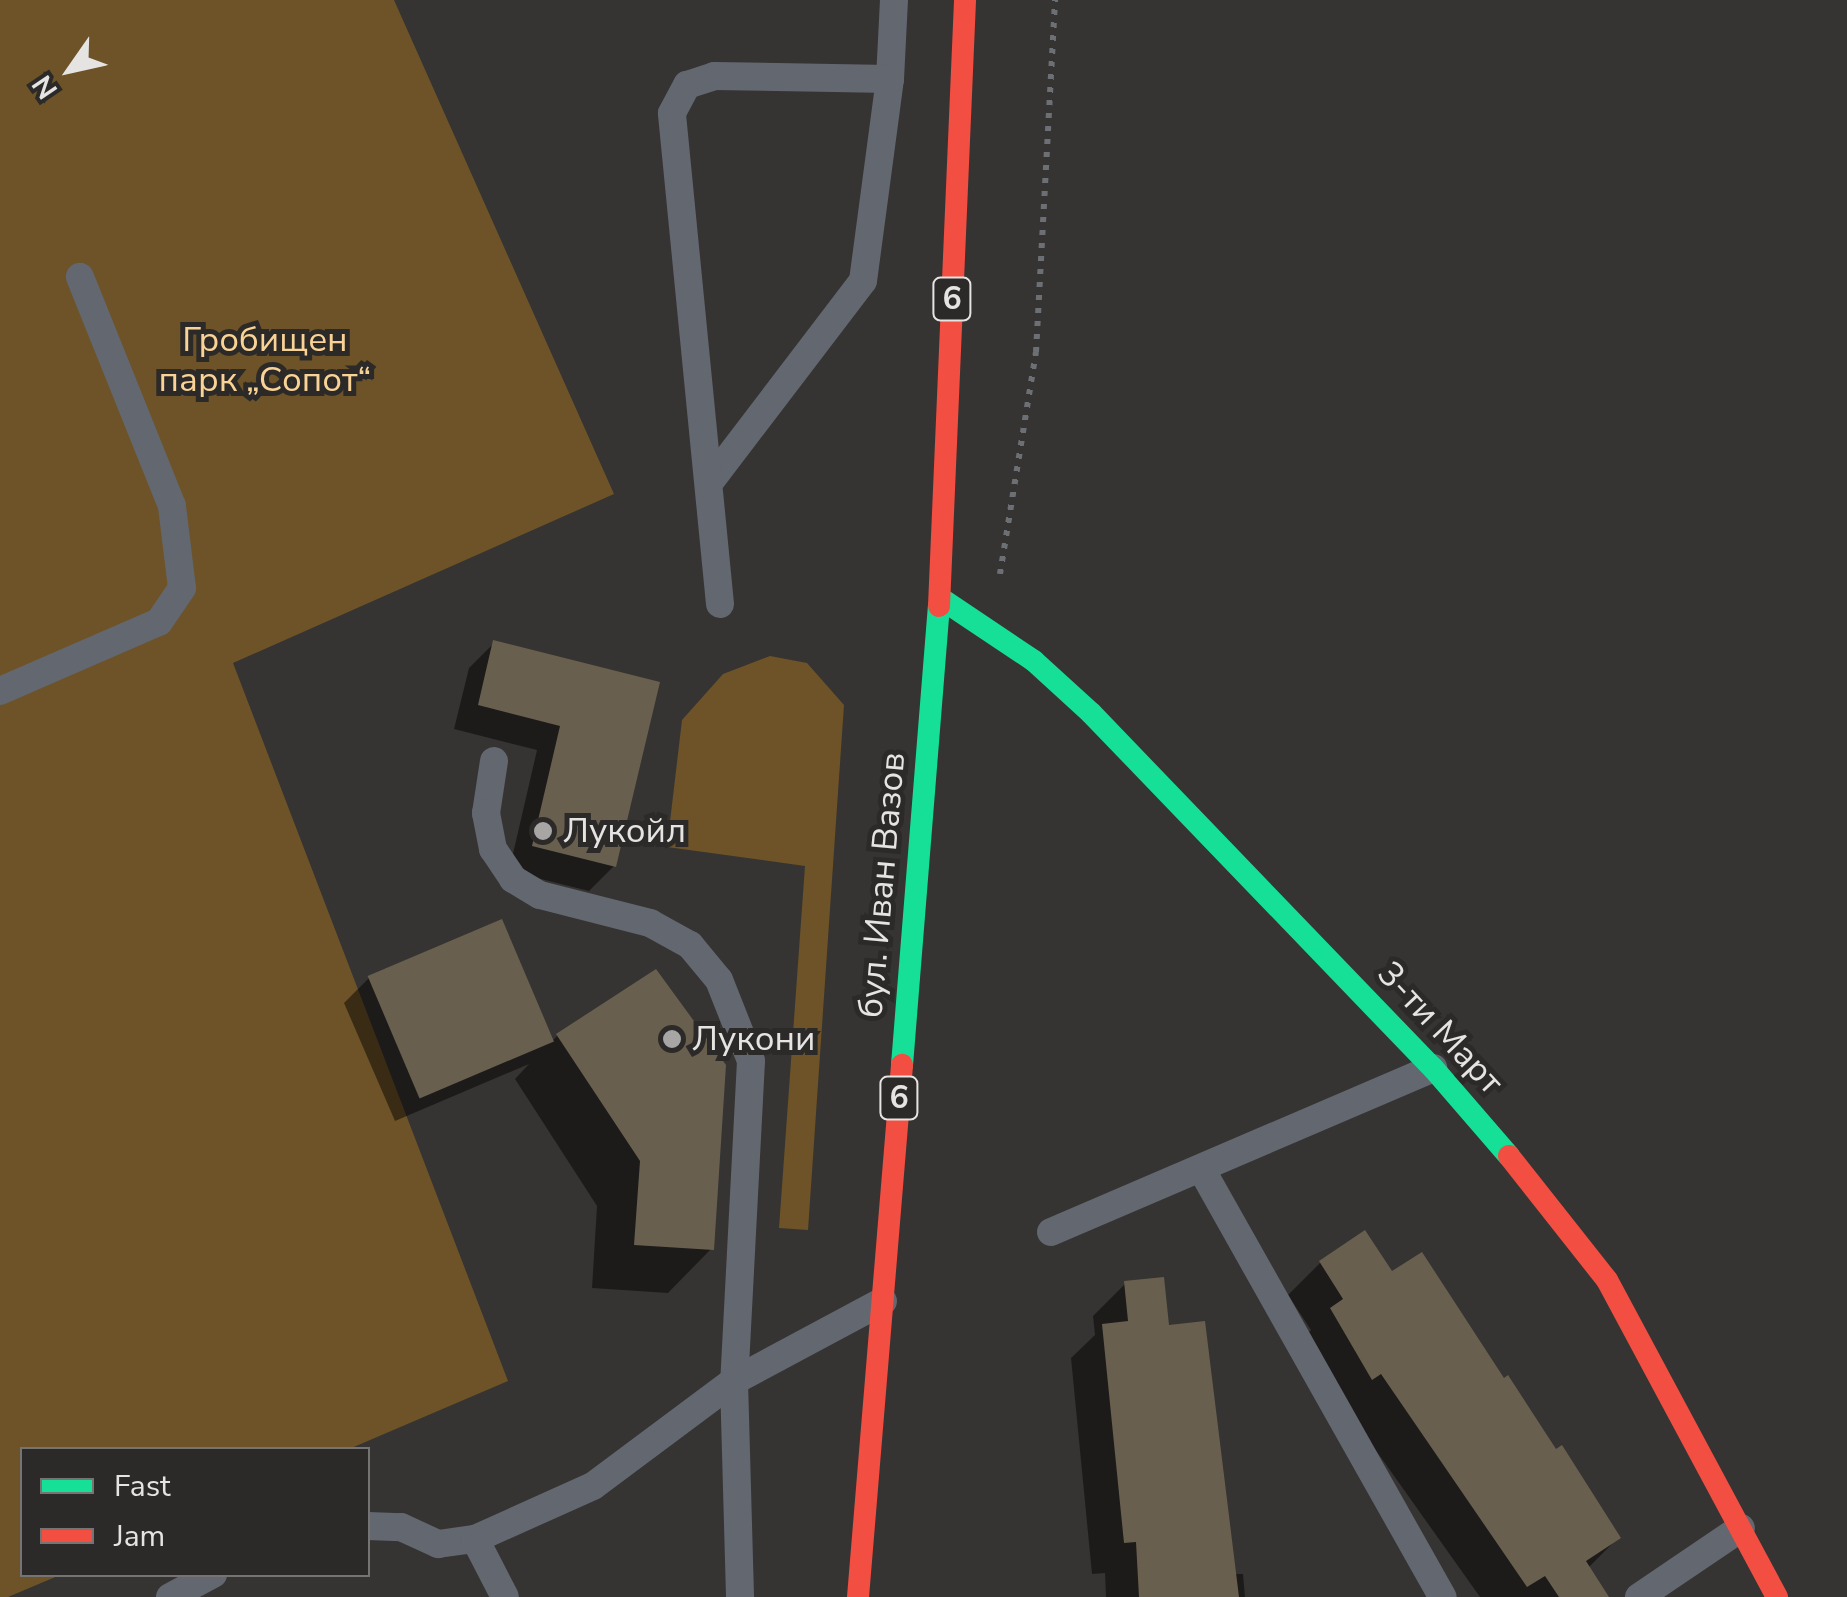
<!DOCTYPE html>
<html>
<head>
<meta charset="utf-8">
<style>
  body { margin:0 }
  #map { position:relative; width:1847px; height:1597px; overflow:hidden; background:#353432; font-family:"Nunito Sans",sans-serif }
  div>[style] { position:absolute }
  .green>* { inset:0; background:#6d5327 }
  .shadow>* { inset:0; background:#0007 }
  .building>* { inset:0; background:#695f4e; transform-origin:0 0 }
  .path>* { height:6px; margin-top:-3px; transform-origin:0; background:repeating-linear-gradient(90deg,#6c6f74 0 5px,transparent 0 13px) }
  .lane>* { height:28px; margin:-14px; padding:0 14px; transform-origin:14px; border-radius:14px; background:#636770 }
  .fast>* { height:22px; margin:-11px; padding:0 11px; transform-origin:11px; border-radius:11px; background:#16e098 }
  .jam>* { height:22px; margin:-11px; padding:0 11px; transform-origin:11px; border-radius:11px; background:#f24e42 }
  .dots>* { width:28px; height:28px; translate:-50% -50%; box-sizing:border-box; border:5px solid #2c2a28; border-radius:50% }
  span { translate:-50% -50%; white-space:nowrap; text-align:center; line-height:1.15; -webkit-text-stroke:10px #2c2a28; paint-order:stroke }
  .shield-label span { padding:2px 8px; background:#2c2a28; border:2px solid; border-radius:8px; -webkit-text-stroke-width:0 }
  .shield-label { font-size:32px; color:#e5e4e2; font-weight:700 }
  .park-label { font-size:35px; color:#f9d296 }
  .poi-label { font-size:35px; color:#e5e4e2 }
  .left { translate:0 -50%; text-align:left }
  .street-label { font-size:35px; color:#e5e4e2 }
  .legend { position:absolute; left:20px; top:1447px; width:350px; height:130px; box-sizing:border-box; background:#2c2a28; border:2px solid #767472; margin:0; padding:12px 18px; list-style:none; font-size:30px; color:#e5e4e2 }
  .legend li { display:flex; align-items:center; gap:20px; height:50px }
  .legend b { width:50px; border:2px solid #767472 }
  .north { position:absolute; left:20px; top:20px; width:100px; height:100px; -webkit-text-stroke:8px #2c2a28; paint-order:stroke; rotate:236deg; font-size:28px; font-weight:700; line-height:40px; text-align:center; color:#e5e4e2 }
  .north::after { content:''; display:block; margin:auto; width:35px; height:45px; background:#e5e4e2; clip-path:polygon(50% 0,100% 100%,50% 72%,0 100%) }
</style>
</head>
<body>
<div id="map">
  <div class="green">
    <i style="clip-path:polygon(0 0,394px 0,614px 494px,233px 663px,508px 1381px,349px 1449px,22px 1450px,22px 1574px,60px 1575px,8px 1597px,0 1597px)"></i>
    <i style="clip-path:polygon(770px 656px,807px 663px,844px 705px,808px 1230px,779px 1228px,805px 866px,667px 847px,682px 720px,723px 674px)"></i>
  </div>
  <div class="shadow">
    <i style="clip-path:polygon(494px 643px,657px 684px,614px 866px,589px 891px,509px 871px,537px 750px,454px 729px,469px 668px)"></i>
    <i style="clip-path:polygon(369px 978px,552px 1041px,558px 1035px,711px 1249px,668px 1293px,592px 1288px,597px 1206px,515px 1079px,529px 1064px,395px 1121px,344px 1003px)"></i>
    <i style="clip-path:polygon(1320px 1263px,1391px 1275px,1503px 1381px,1618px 1538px,1588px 1568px,1598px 1597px,1480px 1597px,1299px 1342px,1311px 1330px,1288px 1295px)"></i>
    <i style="clip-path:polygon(1125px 1284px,1167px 1328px,1236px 1574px,1243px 1574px,1245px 1597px,1106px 1597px,1105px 1573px,1092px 1574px,1071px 1358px,1095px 1335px,1093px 1316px)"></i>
  </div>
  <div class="building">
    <i style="clip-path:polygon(493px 640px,660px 682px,616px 867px,532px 846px,560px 726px,478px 705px)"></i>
    <i style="left:502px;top:919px;width:133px;height:146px;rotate:67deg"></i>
    <i style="clip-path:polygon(656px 969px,726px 1065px,714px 1250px,634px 1245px,640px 1161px,556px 1034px)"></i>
    <i style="clip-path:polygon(1365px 1230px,1392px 1271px,1422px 1252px,1504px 1378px,1508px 1375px,1556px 1449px,1562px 1445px,1621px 1538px,1586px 1561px,1609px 1597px,1559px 1597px,1545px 1576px,1527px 1587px,1381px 1374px,1372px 1380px,1330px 1308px,1343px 1299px,1319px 1261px)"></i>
    <i style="clip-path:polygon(1164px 1277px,1169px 1325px,1205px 1321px,1239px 1597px,1139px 1597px,1136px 1542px,1124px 1543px,1102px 1324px,1128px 1321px,1124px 1281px)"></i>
  </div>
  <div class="path">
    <i style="left:1000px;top:574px;width:225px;rotate:-80.8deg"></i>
    <i style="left:1036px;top:352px;width:353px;rotate:-86.9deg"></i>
  </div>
  <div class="lane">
    <i style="left:712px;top:479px;width:249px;rotate:-52.7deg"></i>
    <i style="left:863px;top:281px;width:204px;rotate:-82.4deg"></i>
    <i style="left:890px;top:79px;width:79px;rotate:-87.1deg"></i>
    <i style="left:720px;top:604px;width:493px;rotate:-95.6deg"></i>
    <i style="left:672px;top:113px;width:32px;rotate:-62deg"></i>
    <i style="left:687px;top:85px;width:28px;rotate:-18deg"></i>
    <i style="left:714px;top:76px;width:176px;rotate:1deg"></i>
    <i style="left:0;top:691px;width:173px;rotate:-23.5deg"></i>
    <i style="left:159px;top:622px;width:41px;rotate:-55.9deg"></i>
    <i style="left:182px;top:588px;width:83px;rotate:-97deg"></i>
    <i style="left:172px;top:506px;width:247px;rotate:-111.9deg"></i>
    <i style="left:494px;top:761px;width:53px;rotate:98.7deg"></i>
    <i style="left:486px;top:813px;width:37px;rotate:79deg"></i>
    <i style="left:493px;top:849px;width:36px;rotate:56deg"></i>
    <i style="left:513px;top:879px;width:31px;rotate:31deg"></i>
    <i style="left:540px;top:895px;width:114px;rotate:14.3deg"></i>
    <i style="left:650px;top:923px;width:46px;rotate:28.8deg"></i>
    <i style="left:690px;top:945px;width:45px;rotate:50.4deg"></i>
    <i style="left:719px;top:980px;width:87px;rotate:68.4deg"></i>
    <i style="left:751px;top:1061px;width:320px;rotate:93deg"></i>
    <i style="left:734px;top:1381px;width:216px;rotate:88.4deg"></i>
    <i style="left:1203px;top:1172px;width:488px;rotate:60.6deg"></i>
    <i style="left:1051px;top:1232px;width:416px;rotate:-23.2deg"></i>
    <i style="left:368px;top:1526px;width:33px;rotate:2deg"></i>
    <i style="left:401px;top:1527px;width:41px;rotate:24.7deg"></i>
    <i style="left:438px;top:1544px;width:37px;rotate:-8deg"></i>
    <i style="left:475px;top:1539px;width:129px;rotate:-24.2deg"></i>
    <i style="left:593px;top:1486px;width:176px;rotate:-36.7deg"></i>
    <i style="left:734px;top:1381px;width:169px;rotate:-28.2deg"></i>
    <i style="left:475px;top:1539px;width:65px;rotate:62.7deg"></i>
    <i style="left:170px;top:1597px;width:49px;rotate:-28.1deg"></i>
    <i style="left:1639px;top:1597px;width:123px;rotate:-34.1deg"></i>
  </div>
  <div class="fast">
    <i style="left:940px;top:598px;width:113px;rotate:33.8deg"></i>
    <i style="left:1034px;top:661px;width:77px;rotate:42.4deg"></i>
    <i style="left:1091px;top:713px;width:493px;rotate:46.1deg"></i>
    <i style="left:1433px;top:1068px;width:116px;rotate:49.2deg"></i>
    <i style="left:902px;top:1065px;width:460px;rotate:-85.4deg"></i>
  </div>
  <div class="jam">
    <i style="left:939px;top:606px;width:607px;rotate:-87.54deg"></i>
    <i style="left:1509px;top:1156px;width:158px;rotate:51.7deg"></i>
    <i style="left:1607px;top:1280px;width:360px;rotate:61.8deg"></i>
    <i style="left:858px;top:1597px;width:534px;rotate:-85.27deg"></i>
  </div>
  <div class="dots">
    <i style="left:543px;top:831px;background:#a7a6a4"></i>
    <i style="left:672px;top:1039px;background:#a7a6a4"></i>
  </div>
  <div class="shield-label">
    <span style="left:952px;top:299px">6</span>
    <span style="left:899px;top:1098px">6</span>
  </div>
  <div class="park-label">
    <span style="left:265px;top:360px">Гробищен<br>парк „Сопот“</span>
  </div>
  <div class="poi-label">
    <span class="left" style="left:563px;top:831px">Лукойл</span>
    <span class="left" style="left:692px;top:1039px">Лукони</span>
  </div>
  <div class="street-label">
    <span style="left:882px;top:885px;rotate:-85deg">бул. Иван Вазов</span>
    <span style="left:1440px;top:1028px;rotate:47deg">3-ти Март</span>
  </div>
  <ul class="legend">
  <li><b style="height:12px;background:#16e098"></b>Fast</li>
  <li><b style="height:12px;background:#f24e42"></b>Jam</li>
  </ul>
  <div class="north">N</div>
</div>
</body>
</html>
